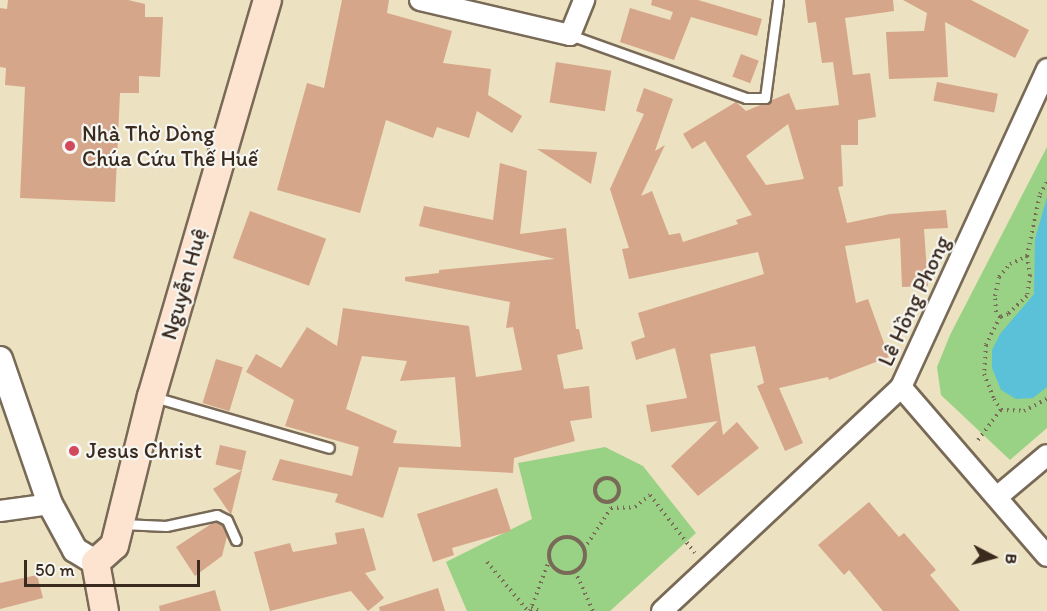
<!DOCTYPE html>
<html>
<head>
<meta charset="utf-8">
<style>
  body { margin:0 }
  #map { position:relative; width:1047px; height:611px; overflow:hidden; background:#ece1c0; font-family:Itim,sans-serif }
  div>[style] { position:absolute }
  .green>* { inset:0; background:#99d285 }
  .water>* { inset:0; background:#5bc1d9 }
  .building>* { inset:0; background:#d5a689; transform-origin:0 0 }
  .path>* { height:4px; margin-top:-2px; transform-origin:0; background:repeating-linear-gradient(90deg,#796a57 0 1.5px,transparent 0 6px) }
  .path>.ring { margin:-2px; padding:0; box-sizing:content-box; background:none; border:4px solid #796a57; border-radius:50% }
  .roads { filter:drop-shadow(2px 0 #796a57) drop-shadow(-2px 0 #796a57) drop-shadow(0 2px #796a57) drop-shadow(0 -2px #796a57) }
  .service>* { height:9px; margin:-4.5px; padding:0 4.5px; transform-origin:4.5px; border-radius:4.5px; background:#fff }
  .minor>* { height:20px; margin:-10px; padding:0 10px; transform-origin:10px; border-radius:10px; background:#fff }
  .tertiary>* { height:24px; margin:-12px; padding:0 12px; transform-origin:12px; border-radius:12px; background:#fff }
  .secondary>* { height:27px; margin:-13.5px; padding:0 13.5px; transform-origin:13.5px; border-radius:13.5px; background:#fde4d1 }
  .dots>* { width:16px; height:16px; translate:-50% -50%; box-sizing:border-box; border:3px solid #f6f6f2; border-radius:50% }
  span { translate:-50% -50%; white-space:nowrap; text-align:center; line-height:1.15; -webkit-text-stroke:4.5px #f6f6f2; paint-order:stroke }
  .poi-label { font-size:22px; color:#3b2a1e }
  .left { translate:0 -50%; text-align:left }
  .street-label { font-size:22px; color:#3b2a1e }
  .north { position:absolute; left:963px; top:527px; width:60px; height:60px; -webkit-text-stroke:4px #f6f6f2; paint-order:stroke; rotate:96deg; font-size:16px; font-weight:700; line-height:24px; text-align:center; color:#3b2a1e }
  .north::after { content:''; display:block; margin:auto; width:21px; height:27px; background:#3b2a1e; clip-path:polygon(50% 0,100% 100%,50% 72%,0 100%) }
  .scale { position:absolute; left:24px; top:560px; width:176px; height:27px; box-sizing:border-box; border:3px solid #3b2a1e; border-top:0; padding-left:8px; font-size:18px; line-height:21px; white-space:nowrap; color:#3b2a1e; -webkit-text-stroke:4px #f6f6f2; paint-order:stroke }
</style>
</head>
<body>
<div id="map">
  <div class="green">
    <i style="clip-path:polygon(1047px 147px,1047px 428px,1010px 460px,941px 395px,937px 367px,950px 335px)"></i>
    <i style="clip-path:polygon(605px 447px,643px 466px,696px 533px,610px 611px,467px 611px,446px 562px,532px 519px,518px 463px)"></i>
  </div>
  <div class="water">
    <i style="clip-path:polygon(1047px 197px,1047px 387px,1033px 398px,1016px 399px,1001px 390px,992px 368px,992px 350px,1000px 334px,1034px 294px,1035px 239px)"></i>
  </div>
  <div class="building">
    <i style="clip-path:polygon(8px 0,128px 0,145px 4px,145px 17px,163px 17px,160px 77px,139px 76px,139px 93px,120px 93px,115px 202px,20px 198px,25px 87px,5px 85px,6px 68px,0 67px,0 8px,7px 9px)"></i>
    <i style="clip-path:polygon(342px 0,389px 0,387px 13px,452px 31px,443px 63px,491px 69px,488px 95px,522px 116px,512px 133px,477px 111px,469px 138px,437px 127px,433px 138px,386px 120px,360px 213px,277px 190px,307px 83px,324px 88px)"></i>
    <i style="clip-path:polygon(652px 0,698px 0,762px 19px,757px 36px,691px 17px,674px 60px,620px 42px,630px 8px,670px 20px,673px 12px,651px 5px)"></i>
    <i style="clip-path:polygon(evenodd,805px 0,893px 0,894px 11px,845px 18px,853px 75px,870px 73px,876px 117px,858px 120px,858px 145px,841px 145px,843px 186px,838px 187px,847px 223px,890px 214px,946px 210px,948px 228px,924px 229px,928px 286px,902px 287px,900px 238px,845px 246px,856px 303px,868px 299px,889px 357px,829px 380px,828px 377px,779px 388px,803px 443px,785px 451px,757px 386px,764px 383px,755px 346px,710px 354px,723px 435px,737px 422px,759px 448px,698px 496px,671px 466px,718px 421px,651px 432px,646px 405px,687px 398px,675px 348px,636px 360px,631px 342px,645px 337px,638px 313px,764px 274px,758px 252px,629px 279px,622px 249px,629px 248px,610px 189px,644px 114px,636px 111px,644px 88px,673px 99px,655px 151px,665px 145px,641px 196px,652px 191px,669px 235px,680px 233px,683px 242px,738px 224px,736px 220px,752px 215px,705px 141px,692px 149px,683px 134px,736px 102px,746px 111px,789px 93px,796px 110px,839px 105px,833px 62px,822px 63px,816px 22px,808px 23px,805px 0,788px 124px,804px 179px,766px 185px,746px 156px,788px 124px)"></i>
    <i style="clip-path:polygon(903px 0,971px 0,1029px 30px,1015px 58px,945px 22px,948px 77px,889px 79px,886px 32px,924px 31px,927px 13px)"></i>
    <i style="left:741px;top:54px;width:19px;height:24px;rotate:21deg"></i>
    <i style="left:556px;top:62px;width:56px;height:41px;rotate:9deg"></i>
    <i style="left:937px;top:82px;width:62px;height:19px;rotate:11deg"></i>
    <i style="clip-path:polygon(537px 149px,597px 152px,591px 184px)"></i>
    <i style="clip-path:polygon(evenodd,500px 163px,527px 171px,520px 234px,566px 228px,576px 329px,579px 329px,583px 349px,557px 355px,564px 389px,589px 386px,592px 418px,570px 421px,575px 441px,514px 458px,513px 473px,399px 467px,383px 518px,335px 502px,338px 494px,272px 480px,280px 459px,352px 476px,359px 447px,285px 426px,294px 400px,246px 372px,256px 354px,281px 368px,307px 327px,337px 346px,343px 308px,469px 326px,476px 377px,522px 370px,513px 327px,506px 328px,510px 302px,405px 281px,405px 277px,439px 273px,439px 270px,555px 259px,419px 226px,424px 206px,493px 220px,500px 163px,362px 356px,407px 361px,400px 381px,455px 377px,461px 447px,393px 443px,397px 431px,346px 409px,362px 356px)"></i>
    <i style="left:250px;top:211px;width:81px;height:50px;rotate:20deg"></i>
    <i style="left:216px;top:359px;width:28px;height:46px;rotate:17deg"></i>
    <i style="left:220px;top:445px;width:27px;height:20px;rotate:13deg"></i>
    <i style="clip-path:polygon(242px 470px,232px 511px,231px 515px,213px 489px)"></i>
    <i style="clip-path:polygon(497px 488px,511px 531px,452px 548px,454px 555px,433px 562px,417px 514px)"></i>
    <i style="clip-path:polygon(869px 502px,899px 537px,904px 533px,936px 570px,930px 575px,960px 611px,883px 611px,849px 570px,844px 575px,818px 545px)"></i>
    <i style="clip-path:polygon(214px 522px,222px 525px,227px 536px,222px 556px,195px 576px,176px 547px)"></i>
    <i style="clip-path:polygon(364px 528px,376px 570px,365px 573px,384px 598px,368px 611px,351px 591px,270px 611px,254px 552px,290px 543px,293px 552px,337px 544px,335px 533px)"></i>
    <i style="clip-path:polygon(37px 575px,43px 598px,0 609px,0 583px)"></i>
    <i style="clip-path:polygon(438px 588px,445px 611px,380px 611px,379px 607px)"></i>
    <i style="clip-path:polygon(215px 590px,221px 611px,160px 611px,159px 606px)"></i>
  </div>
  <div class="path">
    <i style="left:1027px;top:256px;width:19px;rotate:81deg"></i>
    <i style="left:1030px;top:275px;width:21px;rotate:98deg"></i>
    <i style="left:1027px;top:296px;width:26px;rotate:137deg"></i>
    <i style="left:1008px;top:314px;width:9px;rotate:159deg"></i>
    <i style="left:1000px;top:317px;width:6px;rotate:-129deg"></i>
    <i style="left:996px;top:312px;width:16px;rotate:-94deg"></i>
    <i style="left:995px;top:296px;width:19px;rotate:-78deg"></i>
    <i style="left:999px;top:277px;width:17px;rotate:-50deg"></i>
    <i style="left:1010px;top:264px;width:19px;rotate:-25deg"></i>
    <i style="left:1027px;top:256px;width:63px;rotate:-78.2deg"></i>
    <i style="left:1040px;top:194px;width:14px;rotate:-60deg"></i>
    <i style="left:1000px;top:317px;width:31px;rotate:117deg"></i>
    <i style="left:986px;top:345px;width:29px;rotate:94deg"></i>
    <i style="left:984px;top:374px;width:27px;rotate:68deg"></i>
    <i style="left:994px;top:399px;width:13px;rotate:58deg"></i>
    <i style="left:1001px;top:410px;width:23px;rotate:2deg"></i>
    <i style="left:1024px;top:411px;width:26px;rotate:-28deg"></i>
    <i style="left:978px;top:440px;width:38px;rotate:-53deg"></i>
    <i class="ring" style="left:595px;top:478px;width:20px;height:20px"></i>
    <i class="ring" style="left:549px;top:537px;width:32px;height:32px"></i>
    <i style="left:584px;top:549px;width:49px;rotate:-56.6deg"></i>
    <i style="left:611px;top:508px;width:24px;rotate:-2deg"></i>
    <i style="left:635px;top:507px;width:19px;rotate:-39deg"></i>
    <i style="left:650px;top:495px;width:73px;rotate:52.2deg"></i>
    <i style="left:487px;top:562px;width:64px;rotate:50.1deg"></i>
    <i style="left:575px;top:571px;width:44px;rotate:65.8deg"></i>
    <i style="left:531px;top:608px;width:9px;rotate:18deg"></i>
    <i style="left:530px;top:611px;width:53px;rotate:-69.2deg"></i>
  </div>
  <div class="roads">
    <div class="service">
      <i style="left:570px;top:35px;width:187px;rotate:19.7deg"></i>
      <i style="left:746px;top:98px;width:19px"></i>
      <i style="left:765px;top:98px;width:99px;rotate:-82.4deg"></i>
      <i style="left:154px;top:397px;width:182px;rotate:16.2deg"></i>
      <i style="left:122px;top:524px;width:44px;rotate:2.6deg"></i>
      <i style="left:166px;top:526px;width:52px;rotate:-12.2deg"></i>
      <i style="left:217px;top:515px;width:11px;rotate:27deg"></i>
      <i style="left:227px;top:520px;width:22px;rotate:66deg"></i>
    </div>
    <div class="minor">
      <i style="left:420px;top:0;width:154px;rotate:13.1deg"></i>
      <i style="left:570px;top:35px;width:38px;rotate:-68deg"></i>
      <i style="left:901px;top:387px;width:223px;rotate:49.2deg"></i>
      <i style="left:997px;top:497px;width:65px;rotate:-40deg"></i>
      <i style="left:0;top:511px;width:50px;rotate:-8deg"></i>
      <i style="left:662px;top:611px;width:328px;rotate:-43.1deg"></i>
      <i style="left:901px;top:387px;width:350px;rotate:-65.3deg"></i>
    </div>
    <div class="tertiary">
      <i style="left:0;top:359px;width:153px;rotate:71deg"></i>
      <i style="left:50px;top:504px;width:52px;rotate:61.5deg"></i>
      <i style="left:75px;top:550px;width:23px;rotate:31deg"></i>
    </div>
    <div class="secondary">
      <i style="left:104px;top:611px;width:50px;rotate:-100.4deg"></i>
      <i style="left:95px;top:562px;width:25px;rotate:-42deg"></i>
      <i style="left:114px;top:545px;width:154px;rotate:-76.1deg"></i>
      <i style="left:151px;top:396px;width:413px;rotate:-73.7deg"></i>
    </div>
  </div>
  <div class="dots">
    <i style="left:70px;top:146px;background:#d1495b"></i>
    <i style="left:74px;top:451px;background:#d1495b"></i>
  </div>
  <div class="poi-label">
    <span class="left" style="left:82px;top:146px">Nhà Thờ Dòng<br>Chúa Cứu Thế Huế</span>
    <span class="left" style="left:86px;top:451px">Jesus Christ</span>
  </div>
  <div class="street-label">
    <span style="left:184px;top:284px;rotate:-74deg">Nguyễn Huệ</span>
    <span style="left:914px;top:301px;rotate:-65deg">Lê Hồng Phong</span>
  </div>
  <div class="north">B</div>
  <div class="scale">50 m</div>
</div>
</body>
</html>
